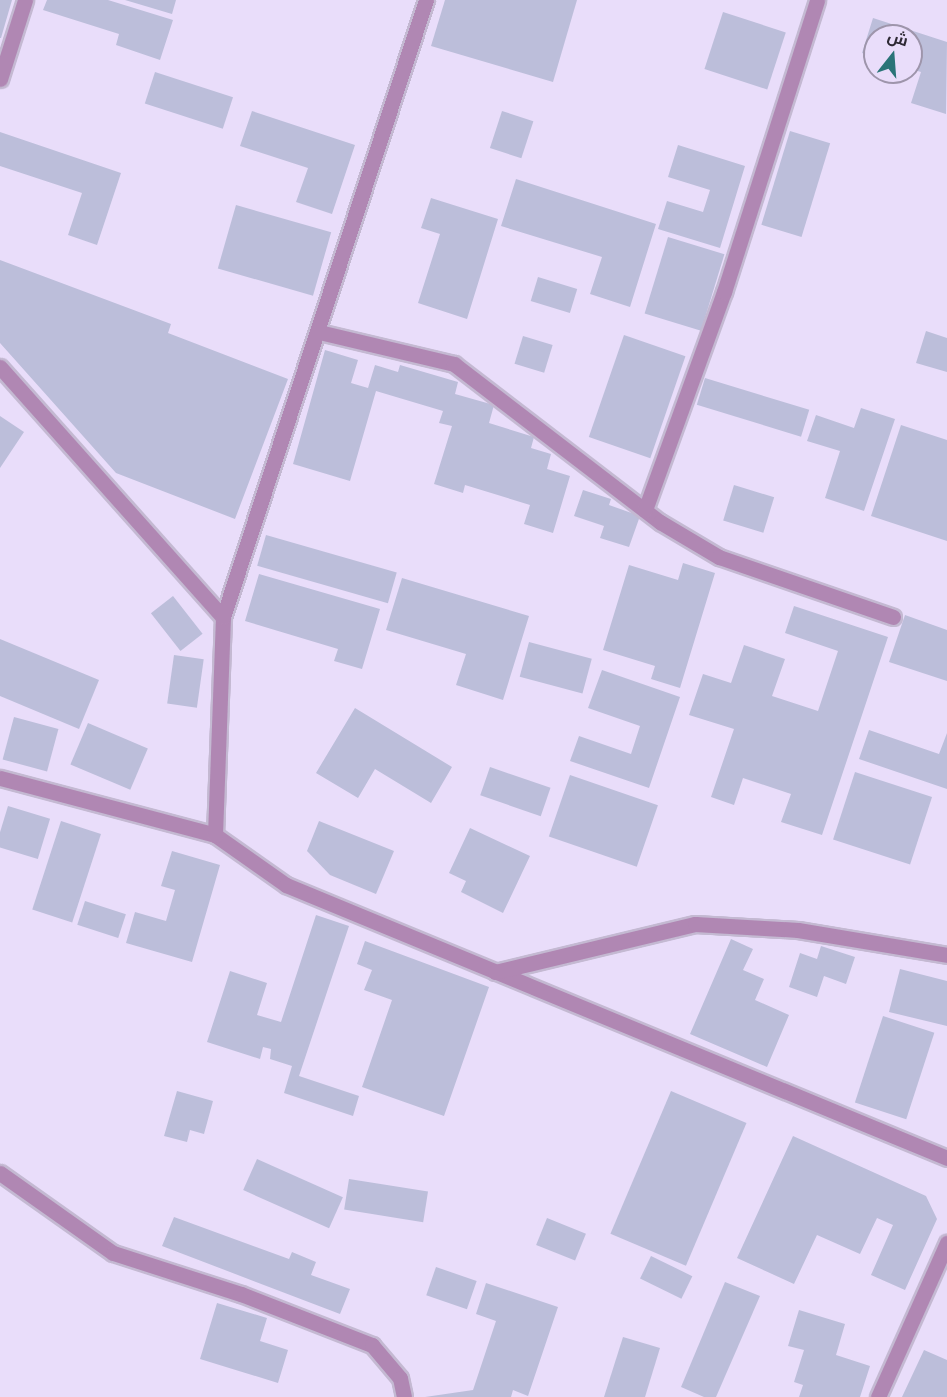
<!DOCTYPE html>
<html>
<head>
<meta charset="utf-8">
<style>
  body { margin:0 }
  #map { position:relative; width:947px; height:1397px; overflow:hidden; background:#e9ddfa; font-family:Signika,Cairo,sans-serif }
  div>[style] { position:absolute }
  .building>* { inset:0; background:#bcbeda; transform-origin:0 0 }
  .roads { filter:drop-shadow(2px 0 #c4b9d2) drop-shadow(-2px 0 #c4b9d2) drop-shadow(0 2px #c4b9d2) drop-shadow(0 -2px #c4b9d2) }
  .minor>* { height:15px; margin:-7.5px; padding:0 7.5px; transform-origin:7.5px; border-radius:7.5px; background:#b087b3 }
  span { translate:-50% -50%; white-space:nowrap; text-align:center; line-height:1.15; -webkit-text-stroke:6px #e9ddfa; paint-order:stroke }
  .north { position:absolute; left:863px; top:24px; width:60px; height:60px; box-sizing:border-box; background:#e9ddfa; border:2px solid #9e95ab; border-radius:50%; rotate:17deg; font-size:16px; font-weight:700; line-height:24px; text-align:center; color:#2e2934 }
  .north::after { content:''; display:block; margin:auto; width:21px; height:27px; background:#2a7478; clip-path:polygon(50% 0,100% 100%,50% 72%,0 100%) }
</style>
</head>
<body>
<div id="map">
  <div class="building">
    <i style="clip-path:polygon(0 0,12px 0,1px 38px,0 38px)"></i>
    <i style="clip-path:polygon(47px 0,108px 0,173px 20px,160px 60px,116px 45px,119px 34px,43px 10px)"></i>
    <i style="clip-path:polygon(125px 0,176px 0,172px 14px)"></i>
    <i style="clip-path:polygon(445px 0,577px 0,553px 82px,431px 46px)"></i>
    <i style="left:723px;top:12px;width:66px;height:60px;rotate:18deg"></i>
    <i style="clip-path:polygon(873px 18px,947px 42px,946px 114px,911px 103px,921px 72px,911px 69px,911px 36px,875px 36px,875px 57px,862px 53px)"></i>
    <i style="left:155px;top:72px;width:82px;height:33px;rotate:18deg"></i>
    <i style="clip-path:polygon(252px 111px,355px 145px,332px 214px,296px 202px,308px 168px,240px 146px)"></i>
    <i style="left:502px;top:111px;width:33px;height:39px;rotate:18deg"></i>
    <i style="left:790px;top:131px;width:42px;height:98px;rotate:17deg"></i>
    <i style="clip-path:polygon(0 132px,121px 173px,97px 245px,68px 235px,82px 193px,0 166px)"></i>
    <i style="clip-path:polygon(678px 145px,745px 166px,720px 248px,658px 229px,667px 201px,703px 212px,710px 190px,668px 177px)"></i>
    <i style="clip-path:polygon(516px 179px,656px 224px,630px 307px,590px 294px,602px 257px,501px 226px)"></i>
    <i style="clip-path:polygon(431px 198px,498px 219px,467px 319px,418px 303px,440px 234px,421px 228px)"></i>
    <i style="left:236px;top:205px;width:99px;height:66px;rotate:16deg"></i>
    <i style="left:668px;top:237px;width:59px;height:80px;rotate:17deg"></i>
    <i style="clip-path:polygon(0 260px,171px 324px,168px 333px,288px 379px,235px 519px,116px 473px,0 343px)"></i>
    <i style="left:538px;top:277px;width:41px;height:25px;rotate:17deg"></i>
    <i style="clip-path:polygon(926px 331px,947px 338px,947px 372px,916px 363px)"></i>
    <i style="left:624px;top:335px;width:65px;height:108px;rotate:19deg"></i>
    <i style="left:523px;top:336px;width:31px;height:29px;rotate:17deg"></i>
    <i style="clip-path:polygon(325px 350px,358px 360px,351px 383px,368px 388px,375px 365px,398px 372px,400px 365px,458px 382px,455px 394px,494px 405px,489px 423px,534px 437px,531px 448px,551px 454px,547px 469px,570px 476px,553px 533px,524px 524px,530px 505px,465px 485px,463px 493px,434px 484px,452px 426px,439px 423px,443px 411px,376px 391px,350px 481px,293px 464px)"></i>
    <i style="left:705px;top:378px;width:109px;height:28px;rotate:17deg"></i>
    <i style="clip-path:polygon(861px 408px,895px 419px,864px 511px,825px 498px,840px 451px,807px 441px,816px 415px,854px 428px)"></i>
    <i style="clip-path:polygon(0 416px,24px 432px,0 468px)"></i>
    <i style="clip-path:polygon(901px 425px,947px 440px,947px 541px,871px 516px)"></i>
    <i style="left:734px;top:485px;width:42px;height:37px;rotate:17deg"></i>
    <i style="clip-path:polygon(583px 490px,611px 499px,609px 505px,640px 516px,629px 547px,600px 538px,604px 526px,574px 516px)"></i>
    <i style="left:266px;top:535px;width:136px;height:32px;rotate:16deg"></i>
    <i style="clip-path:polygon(683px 563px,715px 573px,680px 688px,651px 679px,655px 666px,603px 650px,629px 565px,678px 580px)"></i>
    <i style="clip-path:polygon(259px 574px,380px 609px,362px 669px,334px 661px,338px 649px,245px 621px)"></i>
    <i style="clip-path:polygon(402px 578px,529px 616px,503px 700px,456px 685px,466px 654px,386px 630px)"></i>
    <i style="left:173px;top:596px;width:48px;height:28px;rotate:52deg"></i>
    <i style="clip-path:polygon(794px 606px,888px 637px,822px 835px,781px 822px,791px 794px,743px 778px,734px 805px,711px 797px,734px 729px,689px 715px,703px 674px,731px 683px,744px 645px,785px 659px,772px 696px,818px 711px,838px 651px,785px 633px)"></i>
    <i style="clip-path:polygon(905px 615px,947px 630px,947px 681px,889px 662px)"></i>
    <i style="clip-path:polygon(0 639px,99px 680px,79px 729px,0 696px)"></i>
    <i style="left:529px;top:642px;width:65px;height:36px;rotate:15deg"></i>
    <i style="left:174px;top:655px;width:30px;height:49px;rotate:8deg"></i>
    <i style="clip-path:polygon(602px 670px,680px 697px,649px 788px,570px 761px,579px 736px,631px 754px,640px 726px,588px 708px)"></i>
    <i style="clip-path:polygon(355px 708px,452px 767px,431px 803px,375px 769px,358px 798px,316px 773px)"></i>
    <i style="left:14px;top:717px;width:46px;height:44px;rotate:15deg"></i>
    <i style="left:88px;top:723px;width:65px;height:45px;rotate:23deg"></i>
    <i style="clip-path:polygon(869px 730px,939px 754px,947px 733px,947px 789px,859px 759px)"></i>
    <i style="left:490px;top:767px;width:64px;height:30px;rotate:19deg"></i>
    <i style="left:855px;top:772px;width:81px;height:71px;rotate:18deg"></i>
    <i style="left:570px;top:775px;width:93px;height:65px;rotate:19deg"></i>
    <i style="left:8px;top:806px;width:44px;height:42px;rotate:17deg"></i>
    <i style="left:61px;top:821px;width:42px;height:93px;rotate:18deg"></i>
    <i style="clip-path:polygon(319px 821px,394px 851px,376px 894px,330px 875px,307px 851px)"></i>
    <i style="clip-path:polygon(470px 828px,530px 856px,503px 913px,461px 892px,466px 881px,449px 873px)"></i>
    <i style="clip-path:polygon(172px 851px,220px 865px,192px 962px,126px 943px,135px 912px,166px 921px,175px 890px,161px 886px)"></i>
    <i style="left:85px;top:901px;width:43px;height:25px;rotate:18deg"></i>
    <i style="clip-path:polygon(316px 915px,349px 926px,299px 1076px,359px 1096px,353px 1116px,284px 1093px,292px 1066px,270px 1059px,271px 1049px,263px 1047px,260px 1059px,207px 1042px,230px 971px,267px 983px,257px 1015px,281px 1022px)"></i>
    <i style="clip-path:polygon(731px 939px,753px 949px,743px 970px,764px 979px,755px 1000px,789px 1015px,767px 1067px,690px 1034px)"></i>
    <i style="clip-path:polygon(365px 941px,489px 987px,444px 1116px,362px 1087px,392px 1000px,364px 990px,372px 970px,357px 964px)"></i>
    <i style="clip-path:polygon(821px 946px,855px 957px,846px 984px,824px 976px,817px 997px,789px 987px,800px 953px,817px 959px)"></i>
    <i style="clip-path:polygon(900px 969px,947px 981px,947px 1026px,889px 1012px)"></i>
    <i style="left:883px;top:1016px;width:54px;height:91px;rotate:18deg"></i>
    <i style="clip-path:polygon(177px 1091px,213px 1101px,204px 1134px,190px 1130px,187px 1142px,164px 1136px)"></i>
    <i style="left:671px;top:1091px;width:82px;height:155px;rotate:23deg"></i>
    <i style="clip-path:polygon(793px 1136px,926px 1196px,937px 1219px,905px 1290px,871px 1275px,893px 1225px,877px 1218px,860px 1254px,817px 1235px,794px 1284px,737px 1258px)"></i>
    <i style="left:257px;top:1159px;width:94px;height:34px;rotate:24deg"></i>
    <i style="left:349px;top:1179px;width:80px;height:31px;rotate:9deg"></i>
    <i style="clip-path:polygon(174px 1217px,289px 1259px,292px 1252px,316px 1262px,311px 1275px,350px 1289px,340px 1314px,162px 1246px)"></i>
    <i style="left:547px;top:1218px;width:42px;height:29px;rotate:22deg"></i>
    <i style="left:651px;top:1256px;width:46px;height:25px;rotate:26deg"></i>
    <i style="left:436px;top:1267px;width:43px;height:30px;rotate:19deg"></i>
    <i style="clip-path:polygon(725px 1282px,760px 1296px,716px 1397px,704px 1397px,681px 1387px)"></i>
    <i style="clip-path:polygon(486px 1283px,558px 1307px,528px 1396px,513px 1390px,511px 1397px,425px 1397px,473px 1390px,496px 1321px,476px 1314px)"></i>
    <i style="clip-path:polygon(217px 1303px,267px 1318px,260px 1341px,288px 1350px,278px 1383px,200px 1359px)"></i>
    <i style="clip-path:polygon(799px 1310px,845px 1324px,836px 1355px,870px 1366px,860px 1397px,799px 1397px,803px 1385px,794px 1382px,804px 1350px,788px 1346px)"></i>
    <i style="clip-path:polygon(623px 1337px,660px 1348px,645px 1397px,604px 1397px)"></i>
    <i style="clip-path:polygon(924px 1350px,947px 1360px,947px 1397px,902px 1397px)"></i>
  </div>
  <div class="roads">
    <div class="minor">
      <i style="left:0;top:79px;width:83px;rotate:-72.4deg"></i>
      <i style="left:319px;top:332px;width:139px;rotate:13.3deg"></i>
      <i style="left:454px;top:364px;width:260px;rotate:37.5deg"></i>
      <i style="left:660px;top:522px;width:69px;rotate:30.7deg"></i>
      <i style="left:719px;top:557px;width:184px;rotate:19deg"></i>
      <i style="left:0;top:367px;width:335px;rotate:48.3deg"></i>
      <i style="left:645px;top:510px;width:232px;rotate:-70.1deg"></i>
      <i style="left:724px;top:292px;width:306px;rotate:-72.3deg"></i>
      <i style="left:0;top:778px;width:222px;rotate:14.8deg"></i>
      <i style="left:215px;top:835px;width:87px;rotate:35.2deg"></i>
      <i style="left:286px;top:885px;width:715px;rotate:22.44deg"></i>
      <i style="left:215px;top:835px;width:218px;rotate:-87.9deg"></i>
      <i style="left:223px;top:617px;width:650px;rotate:-71.79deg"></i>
      <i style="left:495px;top:972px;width:206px;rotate:-13.5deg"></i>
      <i style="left:695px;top:924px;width:103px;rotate:3.3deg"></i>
      <i style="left:798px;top:930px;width:151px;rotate:9.5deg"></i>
      <i style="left:0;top:1173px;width:138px;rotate:35.3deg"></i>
      <i style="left:113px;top:1253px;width:134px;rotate:17.8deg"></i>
      <i style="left:241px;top:1294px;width:141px;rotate:21.3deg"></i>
      <i style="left:372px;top:1345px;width:43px;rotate:49.7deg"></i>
      <i style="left:400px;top:1378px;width:19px;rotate:78deg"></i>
      <i style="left:878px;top:1397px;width:169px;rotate:-65.9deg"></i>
    </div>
  </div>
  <div class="north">ش</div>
</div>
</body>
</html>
